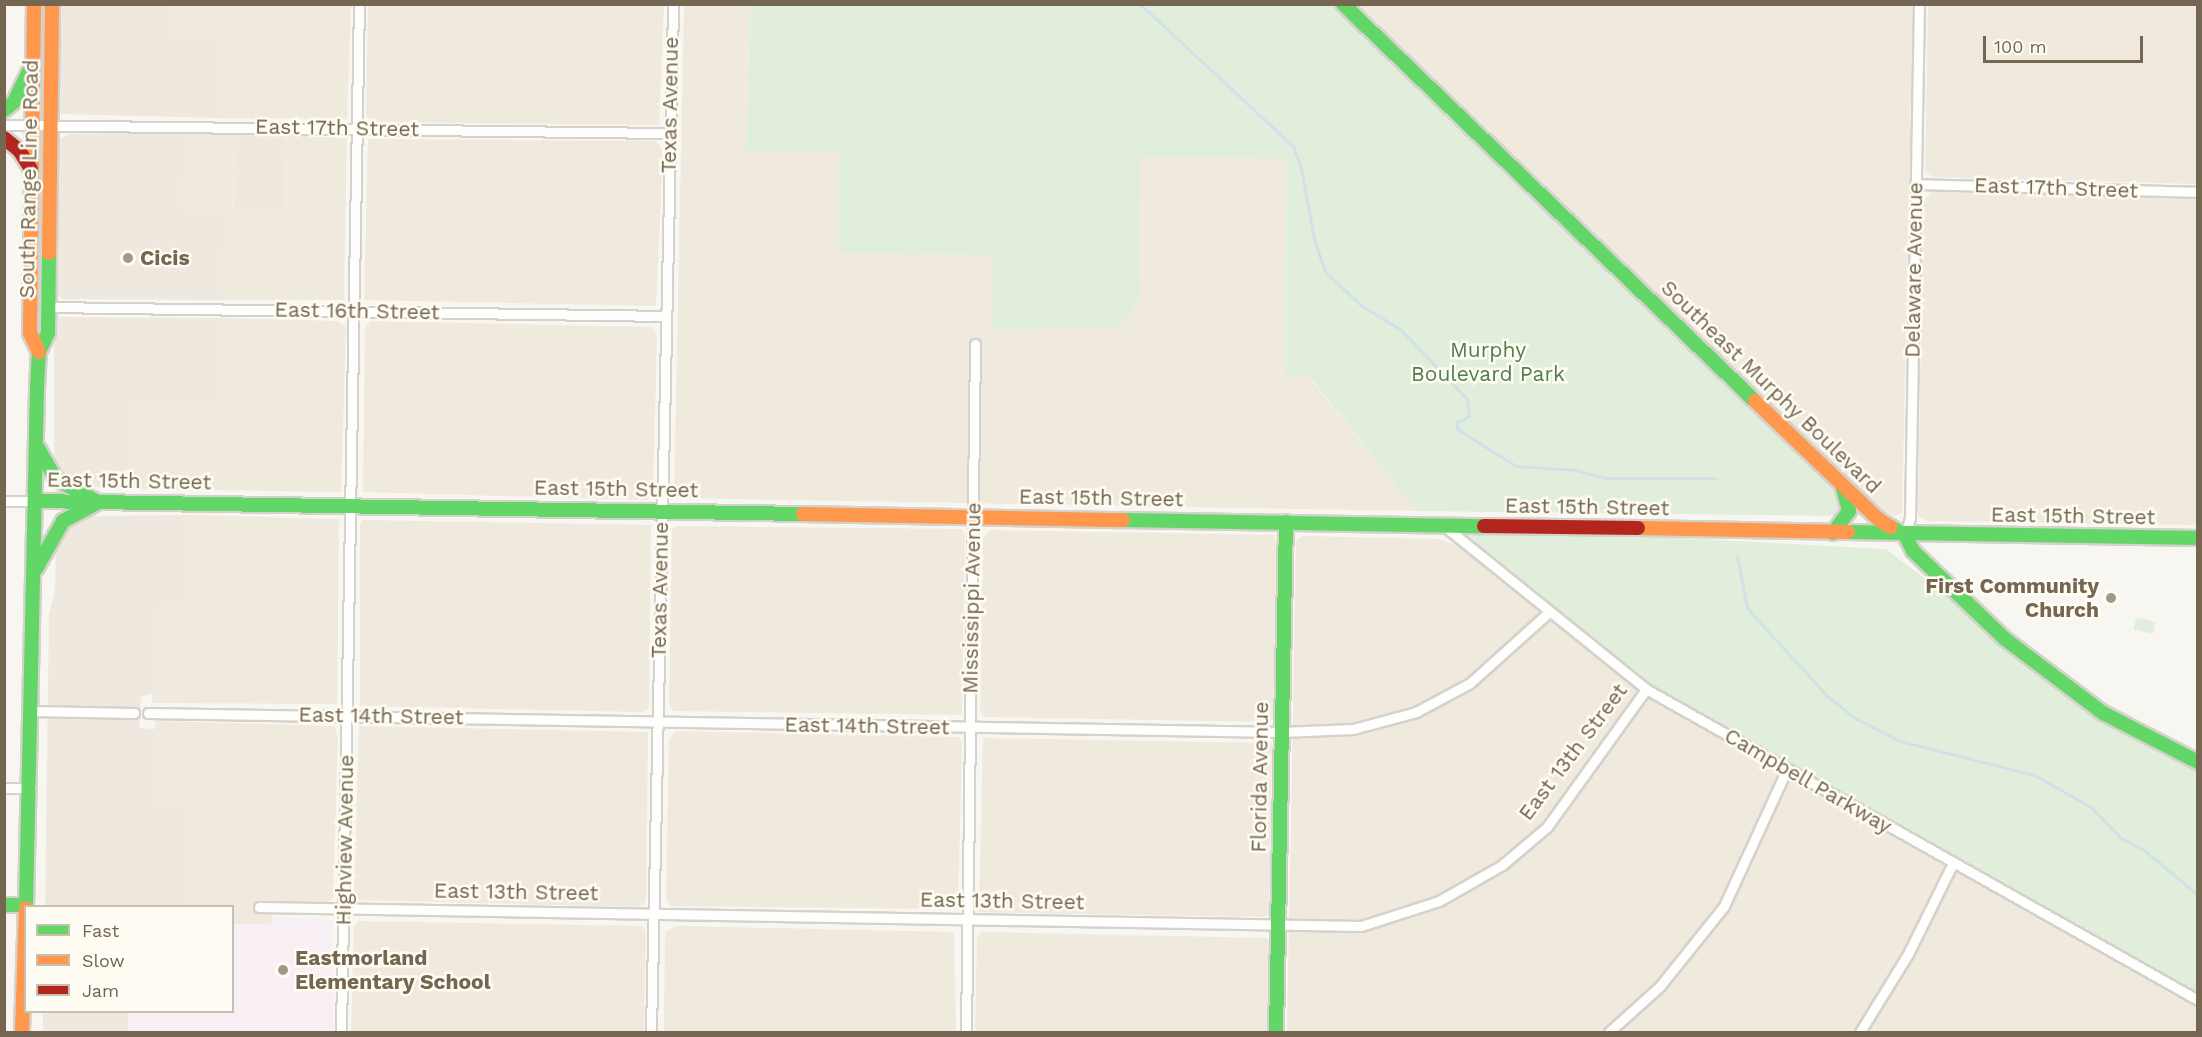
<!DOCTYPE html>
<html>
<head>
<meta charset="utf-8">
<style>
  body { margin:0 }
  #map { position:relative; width:2202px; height:1037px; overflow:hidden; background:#f8f6f0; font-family:"Work Sans",sans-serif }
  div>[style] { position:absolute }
  .residential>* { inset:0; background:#f0eade }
  .commercial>* { inset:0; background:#efe8de; transform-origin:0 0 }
  .education>* { inset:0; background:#f7eff4 }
  .green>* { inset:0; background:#e2eedc; transform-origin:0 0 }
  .stream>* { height:3px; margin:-1.5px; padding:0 1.5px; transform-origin:1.5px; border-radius:1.5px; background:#d2e0e7 }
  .roads { filter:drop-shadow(2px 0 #d5d2cb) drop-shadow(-2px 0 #d5d2cb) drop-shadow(0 2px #d5d2cb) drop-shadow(0 -2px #d5d2cb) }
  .street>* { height:9px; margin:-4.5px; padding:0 4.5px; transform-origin:4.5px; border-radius:4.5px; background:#fefefd }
  .fast>* { height:14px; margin:-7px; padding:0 7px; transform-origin:7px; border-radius:7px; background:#63d668 }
  .slow>* { height:14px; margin:-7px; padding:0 7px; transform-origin:7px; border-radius:7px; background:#ff974d }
  .jam>* { height:14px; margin:-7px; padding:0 7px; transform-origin:7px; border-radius:7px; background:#b3261e }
  .dots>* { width:16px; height:16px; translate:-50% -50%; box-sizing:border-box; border:3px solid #fefcf3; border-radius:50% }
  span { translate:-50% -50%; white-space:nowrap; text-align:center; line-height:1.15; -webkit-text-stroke:5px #fefcf3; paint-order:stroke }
  .street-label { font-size:21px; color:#746651 }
  .poi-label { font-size:21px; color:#746651; font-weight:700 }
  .left { translate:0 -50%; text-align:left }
  .right { translate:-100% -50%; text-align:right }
  .park-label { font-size:21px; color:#517e4d }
  .frame { position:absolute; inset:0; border:6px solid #746651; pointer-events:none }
  .legend { position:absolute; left:24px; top:905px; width:210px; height:108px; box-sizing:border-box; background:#fefcf3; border:2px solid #c7c0b2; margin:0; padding:8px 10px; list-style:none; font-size:18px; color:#746651 }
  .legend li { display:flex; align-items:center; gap:12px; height:30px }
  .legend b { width:30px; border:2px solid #c7c0b2 }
  .scale { position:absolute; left:1983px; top:36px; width:160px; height:27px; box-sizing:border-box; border:3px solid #746651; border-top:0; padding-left:8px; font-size:18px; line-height:21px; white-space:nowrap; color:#746651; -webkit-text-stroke:4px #fefcf3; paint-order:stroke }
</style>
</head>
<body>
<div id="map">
  <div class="residential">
    <i style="clip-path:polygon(750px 4px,746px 151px,838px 152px,839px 253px,992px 255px,992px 330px,1115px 327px,1128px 321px,1140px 296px,1141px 157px,1286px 158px,1285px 375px,1309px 377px,1416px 511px,674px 498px,684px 5px)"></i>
    <i style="clip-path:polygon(171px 5px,351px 5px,347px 119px,218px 118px,220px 35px,171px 34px)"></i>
    <i style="clip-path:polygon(368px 5px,664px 5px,659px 125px,372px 122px,366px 115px)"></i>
    <i style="clip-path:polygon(1356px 5px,1913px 5px,1902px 513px,1895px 516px,1877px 508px)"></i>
    <i style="clip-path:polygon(1928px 5px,2197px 5px,2197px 184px,1932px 177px,1925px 171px)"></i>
    <i style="clip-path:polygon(185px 133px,235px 134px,233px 212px,286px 213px,287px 135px,347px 138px,344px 300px,222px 300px,225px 213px,183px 211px)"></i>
    <i style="clip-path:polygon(368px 139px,656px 141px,663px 150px,656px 306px,364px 300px)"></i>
    <i style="clip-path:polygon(1933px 192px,2197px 198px,2197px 525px,1927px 521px,1918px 516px,1923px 201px)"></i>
    <i style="clip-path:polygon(220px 318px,337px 321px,346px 327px,341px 492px,131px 489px,134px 402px,217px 403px)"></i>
    <i style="clip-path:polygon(370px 321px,651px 327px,657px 334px,653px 494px,647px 500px,363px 492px,365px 328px)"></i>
    <i style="clip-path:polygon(189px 515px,339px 519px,337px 704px,152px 703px,155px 606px,187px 606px)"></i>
    <i style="clip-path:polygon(363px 520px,651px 525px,649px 708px,643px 712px,360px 706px,360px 524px)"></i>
    <i style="clip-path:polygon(676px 526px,962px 529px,965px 535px,962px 715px,673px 711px,669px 705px,672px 530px)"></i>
    <i style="clip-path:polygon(990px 530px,1274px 535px,1277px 541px,1273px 719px,1265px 722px,985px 717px,980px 712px,983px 538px)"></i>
    <i style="clip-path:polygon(1303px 536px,1438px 539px,1457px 545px,1655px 702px,2198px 1008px,2197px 1032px,1287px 1032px,1296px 541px)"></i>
    <i style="clip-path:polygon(155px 721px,334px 726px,338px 737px,333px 899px,326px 903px,272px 902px,272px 925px,233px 924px,232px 906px,185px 906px,188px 808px,155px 808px)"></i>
    <i style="clip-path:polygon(359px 726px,648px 732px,646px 902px,638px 907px,358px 900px,354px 893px)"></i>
    <i style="clip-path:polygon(676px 731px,959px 737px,962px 743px,958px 909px,670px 906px,666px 899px,669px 739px)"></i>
    <i style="clip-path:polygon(983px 738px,1272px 743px,1269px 914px,1264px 917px,979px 912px)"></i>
    <i style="clip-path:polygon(358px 921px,643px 926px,646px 932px,644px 1032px,351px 1032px,354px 928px)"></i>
    <i style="clip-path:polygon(676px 926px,954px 932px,956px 1032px,664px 1032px,665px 932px)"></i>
    <i style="clip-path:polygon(981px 932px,1267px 938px,1270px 944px,1269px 1032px,975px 1032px,977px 937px)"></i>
  </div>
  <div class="commercial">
    <i style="clip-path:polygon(59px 5px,171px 5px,171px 34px,220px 35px,218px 118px,61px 114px,57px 110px)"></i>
    <i style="clip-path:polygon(143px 132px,185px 133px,183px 211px,225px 212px,222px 300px,63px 299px,55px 292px,58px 141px,68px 134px)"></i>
    <i style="left:235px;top:134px;width:52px;height:78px;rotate:1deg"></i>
    <i style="clip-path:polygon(59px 317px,220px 318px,217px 403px,134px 403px,131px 489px,81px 486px,60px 473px,54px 463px,54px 325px)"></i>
    <i style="clip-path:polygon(189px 515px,187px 606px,155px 607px,153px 693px,141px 697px,139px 728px,155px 729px,155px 807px,188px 808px,185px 906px,45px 906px,49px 615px,55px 589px,56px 549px,69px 524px,87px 516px)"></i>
    <i style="left:43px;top:1012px;width:85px;height:20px"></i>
  </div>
  <div class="education">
    <i style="clip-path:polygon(272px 917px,332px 920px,333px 1032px,128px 1032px,128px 1012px,232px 1012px,233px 924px,271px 925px)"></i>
  </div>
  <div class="green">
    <i style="clip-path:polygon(750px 5px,1336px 5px,1842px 494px,1845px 500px,1841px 516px,1416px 511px,1310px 377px,1285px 376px,1286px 158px,1141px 157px,1140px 296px,1128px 321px,1115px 327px,992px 330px,991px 255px,839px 253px,838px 152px,746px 151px)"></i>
    <i style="clip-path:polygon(1442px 525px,1886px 549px,2103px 713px,2197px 762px,2197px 1000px,1646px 689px)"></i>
    <i style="left:2136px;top:618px;width:20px;height:12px;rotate:11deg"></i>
  </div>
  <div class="stream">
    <i style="left:1140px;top:4px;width:209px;rotate:42.9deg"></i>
    <i style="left:1293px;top:146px;width:23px;rotate:70deg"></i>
    <i style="left:1301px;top:168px;width:76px;rotate:79.4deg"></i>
    <i style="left:1315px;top:243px;width:32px;rotate:70deg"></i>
    <i style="left:1326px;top:273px;width:49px;rotate:42.5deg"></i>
    <i style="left:1362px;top:306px;width:46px;rotate:31.6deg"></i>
    <i style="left:1401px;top:330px;width:95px;rotate:46.3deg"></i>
    <i style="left:1467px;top:399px;width:17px;rotate:83deg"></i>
    <i style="left:1469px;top:416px;width:13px;rotate:153deg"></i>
    <i style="left:1457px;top:422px;width:7px;rotate:90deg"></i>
    <i style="left:1457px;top:429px;width:70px;rotate:32.1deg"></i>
    <i style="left:1516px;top:466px;width:60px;rotate:3.8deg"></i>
    <i style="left:1576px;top:470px;width:30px;rotate:15deg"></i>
    <i style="left:1605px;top:478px;width:110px"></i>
    <i style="left:1737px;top:556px;width:53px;rotate:79.1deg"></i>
    <i style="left:1747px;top:608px;width:119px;rotate:47.7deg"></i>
    <i style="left:1827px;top:696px;width:36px;rotate:38deg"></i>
    <i style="left:1855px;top:718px;width:51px;rotate:27.1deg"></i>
    <i style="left:1900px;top:741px;width:138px;rotate:14.2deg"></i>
    <i style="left:2034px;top:775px;width:65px;rotate:29.3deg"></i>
    <i style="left:2091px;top:807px;width:43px;rotate:45.9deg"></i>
    <i style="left:2121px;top:838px;width:26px;rotate:28deg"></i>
    <i style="left:2144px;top:850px;width:70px;rotate:39.8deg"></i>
  </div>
  <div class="roads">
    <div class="street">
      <i style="left:4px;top:125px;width:665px;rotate:0.69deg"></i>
      <i style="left:1915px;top:184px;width:283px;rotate:1.6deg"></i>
      <i style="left:48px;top:307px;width:618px;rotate:0.83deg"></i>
      <i style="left:4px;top:501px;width:31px"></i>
      <i style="left:1443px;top:525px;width:261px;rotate:38.9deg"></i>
      <i style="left:1646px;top:689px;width:634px;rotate:29.4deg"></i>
      <i style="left:1905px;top:535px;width:18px;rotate:-74deg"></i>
      <i style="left:1910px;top:518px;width:514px;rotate:-89deg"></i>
      <i style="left:32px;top:711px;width:102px;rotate:1.1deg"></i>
      <i style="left:148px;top:713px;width:1134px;rotate:0.96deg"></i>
      <i style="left:1282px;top:732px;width:71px;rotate:-2.4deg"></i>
      <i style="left:1353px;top:729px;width:65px;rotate:-15.1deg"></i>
      <i style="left:1416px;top:712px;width:61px;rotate:-28.2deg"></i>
      <i style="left:1470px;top:683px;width:106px;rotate:-41.9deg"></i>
      <i style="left:4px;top:788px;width:27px"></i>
      <i style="left:259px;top:907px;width:1102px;rotate:0.99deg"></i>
      <i style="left:1361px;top:926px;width:82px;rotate:-17.8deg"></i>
      <i style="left:1439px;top:901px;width:73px;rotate:-29.7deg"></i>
      <i style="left:1502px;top:865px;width:59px;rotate:-40.2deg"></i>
      <i style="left:1547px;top:827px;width:170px;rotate:-54.3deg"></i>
      <i style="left:341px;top:1032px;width:1028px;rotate:-89deg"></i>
      <i style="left:651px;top:1032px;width:1028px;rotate:-88.77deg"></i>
      <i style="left:966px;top:1032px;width:688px;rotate:-89.25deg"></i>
      <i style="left:1609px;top:1032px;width:69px;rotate:-42deg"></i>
      <i style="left:1660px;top:986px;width:102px;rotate:-51.3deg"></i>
      <i style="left:1724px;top:906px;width:151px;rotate:-65.3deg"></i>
      <i style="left:1860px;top:1032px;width:92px;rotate:-58.4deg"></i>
      <i style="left:1908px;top:954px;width:102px;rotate:-63.7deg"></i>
    </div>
    <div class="fast">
      <i style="left:1343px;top:4px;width:572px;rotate:43.94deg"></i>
      <i style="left:4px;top:110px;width:13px;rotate:-39deg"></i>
      <i style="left:14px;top:102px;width:34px;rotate:-64deg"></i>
      <i style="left:38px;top:448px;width:36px;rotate:60deg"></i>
      <i style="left:56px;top:479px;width:48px;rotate:28.7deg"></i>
      <i style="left:35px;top:501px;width:768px;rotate:0.97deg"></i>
      <i style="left:1123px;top:520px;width:361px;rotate:1deg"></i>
      <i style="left:1891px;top:527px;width:16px;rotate:30deg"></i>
      <i style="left:1905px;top:535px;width:18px;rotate:63deg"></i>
      <i style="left:1913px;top:551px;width:127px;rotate:43.7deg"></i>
      <i style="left:2005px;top:639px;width:123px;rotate:37.1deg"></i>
      <i style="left:2103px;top:713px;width:107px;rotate:27.3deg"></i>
      <i style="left:1848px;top:532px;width:350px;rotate:1deg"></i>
      <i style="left:1833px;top:533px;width:27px;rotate:-54deg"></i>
      <i style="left:1849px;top:511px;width:24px;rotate:-105deg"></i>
      <i style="left:36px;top:569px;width:55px;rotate:-60.6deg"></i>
      <i style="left:63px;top:521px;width:40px;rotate:-28deg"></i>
      <i style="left:4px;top:905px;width:22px"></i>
      <i style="left:26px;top:906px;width:518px;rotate:-88.78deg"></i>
      <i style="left:37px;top:388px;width:36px;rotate:-87deg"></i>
      <i style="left:39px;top:352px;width:21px;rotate:-65deg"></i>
      <i style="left:48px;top:333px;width:80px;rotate:-89.3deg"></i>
      <i style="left:1276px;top:1032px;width:510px;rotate:-88.88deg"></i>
    </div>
    <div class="slow">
      <i style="left:34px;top:4px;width:329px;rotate:90.7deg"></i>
      <i style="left:30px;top:333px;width:21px;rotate:65deg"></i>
      <i style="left:49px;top:253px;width:249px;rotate:-89.3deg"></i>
      <i style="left:1755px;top:401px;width:170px;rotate:43.8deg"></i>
      <i style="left:1878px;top:519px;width:15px;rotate:32deg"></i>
      <i style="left:803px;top:514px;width:320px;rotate:1.1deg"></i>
      <i style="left:1638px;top:528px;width:210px;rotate:1.1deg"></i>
      <i style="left:22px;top:1032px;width:124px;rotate:-88.2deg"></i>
    </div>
    <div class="jam">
      <i style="left:4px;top:138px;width:19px;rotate:39deg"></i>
      <i style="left:19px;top:150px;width:22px;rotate:58deg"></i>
      <i style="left:1484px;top:526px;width:154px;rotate:0.7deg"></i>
    </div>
  </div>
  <div class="dots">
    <i style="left:128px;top:258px;background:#a29889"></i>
    <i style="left:2111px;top:598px;background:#a29889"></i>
    <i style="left:283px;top:970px;background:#a29889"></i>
  </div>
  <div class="street-label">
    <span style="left:670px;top:105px;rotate:-89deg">Texas Avenue</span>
    <span style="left:337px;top:128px;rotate:1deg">East 17th Street</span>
    <span style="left:29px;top:179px;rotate:-89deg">South Range Line Road</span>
    <span style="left:2056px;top:188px;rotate:2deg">East 17th Street</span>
    <span style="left:1914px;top:270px;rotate:-89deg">Delaware Avenue</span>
    <span style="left:357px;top:311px;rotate:1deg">East 16th Street</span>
    <span style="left:1771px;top:387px;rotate:44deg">Southeast Murphy Boulevard</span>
    <span style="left:129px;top:481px;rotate:1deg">East 15th Street</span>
    <span style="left:616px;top:489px;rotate:1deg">East 15th Street</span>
    <span style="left:1101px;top:498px;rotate:1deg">East 15th Street</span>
    <span style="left:1587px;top:507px;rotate:1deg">East 15th Street</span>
    <span style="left:2073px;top:516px;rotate:1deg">East 15th Street</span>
    <span style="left:660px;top:590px;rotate:-89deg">Texas Avenue</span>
    <span style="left:972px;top:598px;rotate:-89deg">Mississippi Avenue</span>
    <span style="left:381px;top:716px;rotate:1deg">East 14th Street</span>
    <span style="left:867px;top:726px;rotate:1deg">East 14th Street</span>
    <span style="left:1573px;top:752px;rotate:-53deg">East 13th Street</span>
    <span style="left:1260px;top:777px;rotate:-89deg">Florida Avenue</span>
    <span style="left:1808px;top:781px;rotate:30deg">Campbell Parkway</span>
    <span style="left:345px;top:840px;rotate:-89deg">Highview Avenue</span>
    <span style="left:516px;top:892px;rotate:1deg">East 13th Street</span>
    <span style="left:1002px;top:901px;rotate:1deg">East 13th Street</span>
  </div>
  <div class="poi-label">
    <span class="left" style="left:140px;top:258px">Cicis</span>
    <span class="right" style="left:2099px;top:598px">First Community<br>Church</span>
    <span class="left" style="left:295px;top:970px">Eastmorland<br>Elementary School</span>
  </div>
  <div class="park-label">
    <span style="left:1488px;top:362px">Murphy<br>Boulevard Park</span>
  </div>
  <div class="frame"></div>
  <ul class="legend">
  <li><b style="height:8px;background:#63d668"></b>Fast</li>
  <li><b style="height:8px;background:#ff974d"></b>Slow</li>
  <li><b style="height:8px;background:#b3261e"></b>Jam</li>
  </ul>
  <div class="scale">100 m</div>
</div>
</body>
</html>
